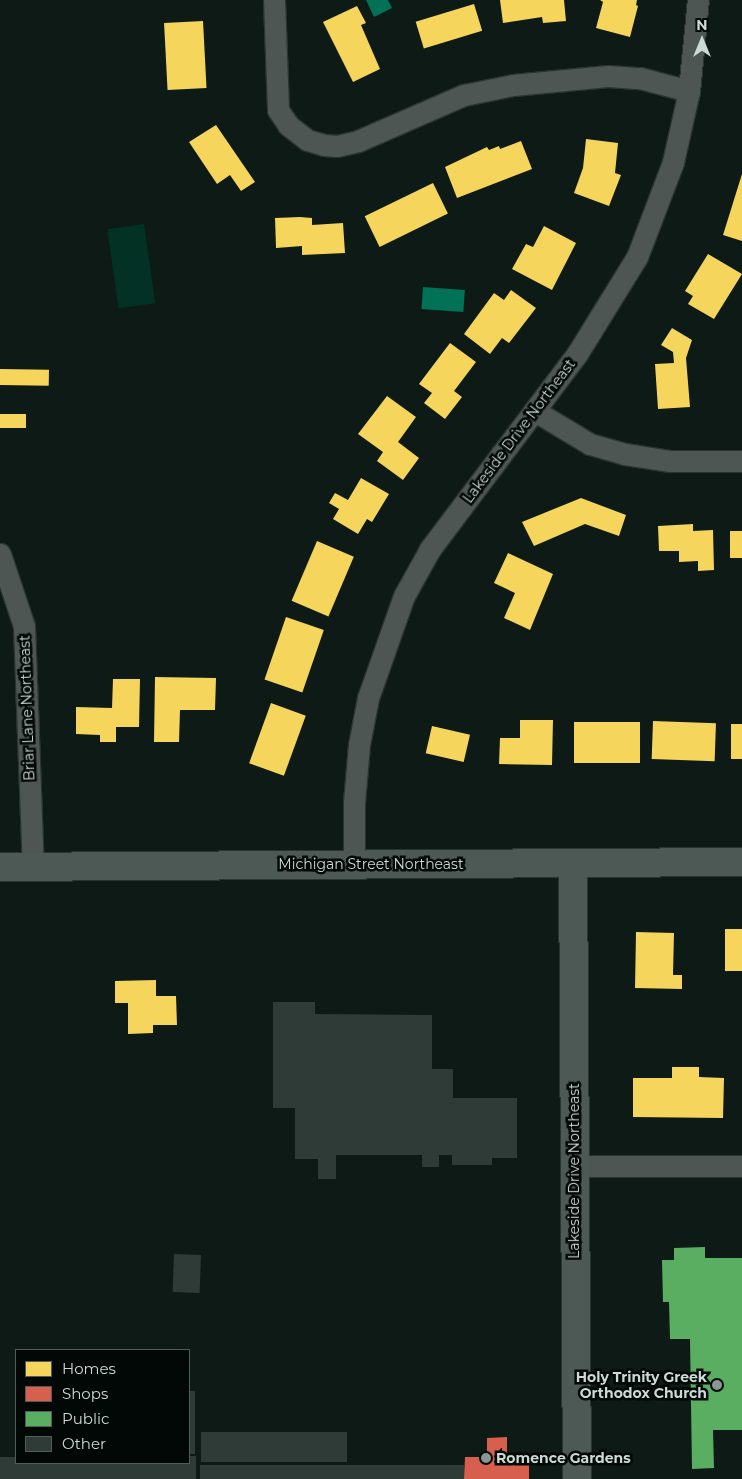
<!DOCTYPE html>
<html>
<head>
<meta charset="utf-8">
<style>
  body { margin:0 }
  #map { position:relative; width:742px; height:1479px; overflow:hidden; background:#0d1a16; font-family:Montserrat,sans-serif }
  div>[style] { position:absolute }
  .green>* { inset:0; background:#033225; transform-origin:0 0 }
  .water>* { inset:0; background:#027256; transform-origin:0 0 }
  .homes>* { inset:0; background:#f6d55c; transform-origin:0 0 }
  .shops>* { inset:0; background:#d6604d }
  .public>* { inset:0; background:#5aae61 }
  .building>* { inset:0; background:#2f3b36; transform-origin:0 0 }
  .roads { filter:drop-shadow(1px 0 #2b3431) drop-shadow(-1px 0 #2b3431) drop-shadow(0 1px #2b3431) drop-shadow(0 -1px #2b3431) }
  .street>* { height:21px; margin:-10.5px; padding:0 10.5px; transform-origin:10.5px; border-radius:10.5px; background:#4d5652 }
  .secondary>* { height:28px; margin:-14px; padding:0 14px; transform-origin:14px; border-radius:14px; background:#4c5954 }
  .dots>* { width:14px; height:14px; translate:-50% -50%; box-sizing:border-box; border:2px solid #020805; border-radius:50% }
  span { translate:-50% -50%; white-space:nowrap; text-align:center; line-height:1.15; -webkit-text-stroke:5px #020805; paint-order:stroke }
  .street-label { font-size:14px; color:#cbdad4 }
  .poi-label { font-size:14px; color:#cbdad4; font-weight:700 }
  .right { translate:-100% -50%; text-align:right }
  .left { translate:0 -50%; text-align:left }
  .legend { position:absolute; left:15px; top:1349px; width:175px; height:115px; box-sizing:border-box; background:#020805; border:1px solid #525c58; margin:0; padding:6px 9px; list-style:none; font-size:15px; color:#cbdad4 }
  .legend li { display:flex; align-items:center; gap:10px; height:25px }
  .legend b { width:25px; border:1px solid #525c58 }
  .north { position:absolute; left:677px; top:15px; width:50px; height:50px; -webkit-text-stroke:4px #020805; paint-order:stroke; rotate:0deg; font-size:14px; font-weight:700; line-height:20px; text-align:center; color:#cbdad4 }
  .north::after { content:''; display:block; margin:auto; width:18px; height:22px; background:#cbdad4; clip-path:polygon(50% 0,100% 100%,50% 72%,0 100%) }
</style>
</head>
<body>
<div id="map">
  <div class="green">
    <i style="left:144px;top:224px;width:80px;height:37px;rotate:82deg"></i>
  </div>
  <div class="water">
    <i style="clip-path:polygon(366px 0,388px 0,392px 8px,374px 17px)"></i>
    <i style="left:423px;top:287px;width:42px;height:22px;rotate:4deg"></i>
  </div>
  <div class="homes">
    <i style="clip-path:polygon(500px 0,564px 0,566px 21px,543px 23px,542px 17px,503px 23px)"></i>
    <i style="clip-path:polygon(600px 0,637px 0,636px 5px,638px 6px,630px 37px,596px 28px,603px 2px)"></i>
    <i style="left:474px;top:4px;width:28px;height:61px;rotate:73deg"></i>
    <i style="clip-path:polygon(357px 6px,366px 23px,361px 25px,380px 69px,353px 82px,323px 22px)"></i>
    <i style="left:203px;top:21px;width:67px;height:39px;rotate:87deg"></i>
    <i style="clip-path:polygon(216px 125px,255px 182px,241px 191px,230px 175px,217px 184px,189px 142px)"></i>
    <i style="clip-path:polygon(586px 139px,618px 143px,615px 173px,621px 175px,609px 206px,574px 193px,583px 168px)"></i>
    <i style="clip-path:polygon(521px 141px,532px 169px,457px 198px,445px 167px,487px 147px,489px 150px,499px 146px,500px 149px)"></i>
    <i style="clip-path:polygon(742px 174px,742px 241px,723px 235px)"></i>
    <i style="left:433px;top:183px;width:34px;height:76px;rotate:64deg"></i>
    <i style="clip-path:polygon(300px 217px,312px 218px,312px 225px,343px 223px,345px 253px,302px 255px,302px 246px,276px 248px,275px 218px)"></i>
    <i style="clip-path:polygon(544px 226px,576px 243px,552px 290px,512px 269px,526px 244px,533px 247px)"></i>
    <i style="clip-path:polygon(708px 254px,742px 274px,714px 319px,688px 304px,693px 296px,685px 291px)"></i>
    <i style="clip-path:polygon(511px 290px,536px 308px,509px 343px,502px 338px,490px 354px,464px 334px,494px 293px,504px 300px)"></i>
    <i style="clip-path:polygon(672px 328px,692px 340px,686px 358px,690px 407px,658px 409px,655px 364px,674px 363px,673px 352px,661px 345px)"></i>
    <i style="clip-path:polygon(450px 343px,476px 362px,454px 391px,462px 397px,445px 419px,424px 403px,432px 393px,419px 384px)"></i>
    <i style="left:0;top:369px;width:49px;height:16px;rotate:1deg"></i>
    <i style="clip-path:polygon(387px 396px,416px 417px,398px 442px,419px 458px,403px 480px,377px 461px,383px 452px,358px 434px)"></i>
    <i style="left:0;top:414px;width:26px;height:14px"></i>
    <i style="clip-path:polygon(361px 478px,389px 494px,372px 522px,367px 519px,358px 534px,333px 519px,339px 509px,329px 503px,335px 493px,348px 500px)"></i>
    <i style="clip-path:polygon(581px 498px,626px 515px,619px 536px,585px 524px,534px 546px,522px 522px)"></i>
    <i style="clip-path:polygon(693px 524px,693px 531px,713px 530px,714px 570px,698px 571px,698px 561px,679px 562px,679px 551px,659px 551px,658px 526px)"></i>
    <i style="left:730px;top:531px;width:12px;height:27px"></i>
    <i style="left:317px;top:541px;width:40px;height:65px;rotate:23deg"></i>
    <i style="clip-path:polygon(508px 553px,553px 574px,530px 630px,504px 618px,515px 593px,494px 583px)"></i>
    <i style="left:286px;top:617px;width:40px;height:66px;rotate:19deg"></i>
    <i style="clip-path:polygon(155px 677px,216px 678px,215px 710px,180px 710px,179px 742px,154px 742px)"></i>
    <i style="clip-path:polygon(113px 679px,140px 679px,139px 727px,116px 727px,116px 742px,100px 742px,100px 735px,76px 734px,76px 707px,112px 708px)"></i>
    <i style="left:271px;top:703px;width:37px;height:64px;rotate:20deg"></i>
    <i style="clip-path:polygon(520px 720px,553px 720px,552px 765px,499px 764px,500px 738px,520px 738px)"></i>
    <i style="left:653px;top:721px;width:63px;height:38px;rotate:2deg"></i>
    <i style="left:640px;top:722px;width:41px;height:66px;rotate:90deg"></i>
    <i style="left:731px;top:724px;width:11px;height:35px"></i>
    <i style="left:432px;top:726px;width:39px;height:28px;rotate:13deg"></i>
    <i style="left:725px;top:929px;width:17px;height:42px"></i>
    <i style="clip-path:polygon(636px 932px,674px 933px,673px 975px,682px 975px,682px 989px,635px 988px)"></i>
    <i style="clip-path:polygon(156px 980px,156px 996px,176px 996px,177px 1025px,153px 1025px,153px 1033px,128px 1034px,128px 1003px,115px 1003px,115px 981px)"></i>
    <i style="clip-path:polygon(672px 1067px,699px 1067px,699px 1077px,724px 1078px,723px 1118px,633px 1117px,633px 1078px,672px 1078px)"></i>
  </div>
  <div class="shops">
    <i style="clip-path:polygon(507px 1437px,507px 1459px,529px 1459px,529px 1479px,464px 1479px,465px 1457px,487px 1457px,487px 1438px)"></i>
  </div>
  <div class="public">
    <i style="clip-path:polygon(705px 1247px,705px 1258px,742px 1258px,742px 1430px,713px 1430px,714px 1468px,692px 1469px,690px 1339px,670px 1339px,669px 1302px,663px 1302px,662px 1260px,674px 1260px,674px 1248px)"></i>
  </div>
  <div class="building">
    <i style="clip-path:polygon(273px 1002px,315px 1002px,315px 1014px,432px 1015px,432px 1069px,453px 1069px,453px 1098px,517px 1098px,517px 1158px,492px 1158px,492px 1165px,452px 1165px,452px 1155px,439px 1155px,439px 1167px,422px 1167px,422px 1155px,336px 1155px,336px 1179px,318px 1179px,318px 1159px,295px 1159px,295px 1108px,273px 1108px)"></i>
    <i style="left:174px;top:1254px;width:27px;height:38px;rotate:2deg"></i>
    <i style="left:189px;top:1391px;width:6px;height:63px"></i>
    <i style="left:201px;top:1432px;width:146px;height:30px"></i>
    <i style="clip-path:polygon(189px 1456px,196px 1456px,196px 1479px,0 1479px,0 1457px,16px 1457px,16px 1463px,189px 1463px)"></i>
    <i style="left:464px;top:1465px;width:14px;height:264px;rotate:90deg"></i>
  </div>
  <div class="roads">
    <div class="street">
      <i style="left:274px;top:0;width:110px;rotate:87.9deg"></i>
      <i style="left:278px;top:110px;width:18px;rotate:56deg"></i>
      <i style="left:288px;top:125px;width:24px;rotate:38deg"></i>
      <i style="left:307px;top:140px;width:18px;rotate:16deg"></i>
      <i style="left:324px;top:145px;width:13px;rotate:4deg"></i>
      <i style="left:337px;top:146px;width:22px;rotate:-13deg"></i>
      <i style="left:358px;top:141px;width:116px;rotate:-23.5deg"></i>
      <i style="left:464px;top:95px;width:50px;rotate:-11.5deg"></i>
      <i style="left:513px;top:85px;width:95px;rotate:-5.4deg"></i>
      <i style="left:608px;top:76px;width:32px;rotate:4deg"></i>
      <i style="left:640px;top:78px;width:51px;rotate:14.9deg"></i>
      <i style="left:535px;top:411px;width:64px;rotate:31deg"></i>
      <i style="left:590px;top:444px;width:36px;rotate:16deg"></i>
      <i style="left:625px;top:454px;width:46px;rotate:8.8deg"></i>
      <i style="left:670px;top:461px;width:72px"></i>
      <i style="left:0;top:554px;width:76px;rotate:71.6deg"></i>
      <i style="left:24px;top:626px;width:241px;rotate:87.9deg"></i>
      <i style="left:354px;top:864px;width:62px;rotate:-90deg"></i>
      <i style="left:354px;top:802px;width:57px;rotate:-85deg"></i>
      <i style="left:359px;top:745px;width:48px;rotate:-79.2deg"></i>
      <i style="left:368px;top:698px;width:108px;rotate:-70.6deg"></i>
      <i style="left:404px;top:596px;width:54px;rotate:-61deg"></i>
      <i style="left:430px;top:549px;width:244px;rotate:-53deg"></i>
      <i style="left:577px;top:354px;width:114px;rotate:-58.3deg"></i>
      <i style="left:637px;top:257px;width:102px;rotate:-69.2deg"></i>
      <i style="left:673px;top:162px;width:73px;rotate:-77.3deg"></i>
      <i style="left:689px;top:91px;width:91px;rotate:-84.4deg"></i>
      <i style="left:574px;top:1166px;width:168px"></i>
    </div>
    <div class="secondary">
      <i style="left:573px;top:863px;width:616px;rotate:89.63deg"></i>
      <i style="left:0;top:867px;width:742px;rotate:-0.39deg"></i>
    </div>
  </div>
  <div class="dots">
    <i style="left:717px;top:1385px;background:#889792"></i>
    <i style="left:486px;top:1458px;background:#889792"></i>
  </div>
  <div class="street-label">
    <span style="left:519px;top:431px;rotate:-53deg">Lakeside Drive Northeast</span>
    <span style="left:27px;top:708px;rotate:-92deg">Briar Lane Northeast</span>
    <span style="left:371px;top:864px">Michigan Street Northeast</span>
    <span style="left:574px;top:1171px;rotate:-90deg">Lakeside Drive Northeast</span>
  </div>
  <div class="poi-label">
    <span class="right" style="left:707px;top:1385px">Holy Trinity Greek<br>Orthodox Church</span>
    <span class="left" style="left:496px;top:1458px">Romence Gardens</span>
  </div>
  <ul class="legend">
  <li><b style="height:14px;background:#f6d55c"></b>Homes</li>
  <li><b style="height:14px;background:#d6604d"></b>Shops</li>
  <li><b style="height:14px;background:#5aae61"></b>Public</li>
  <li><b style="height:14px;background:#2f3b36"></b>Other</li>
  </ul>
  <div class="north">N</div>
</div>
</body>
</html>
